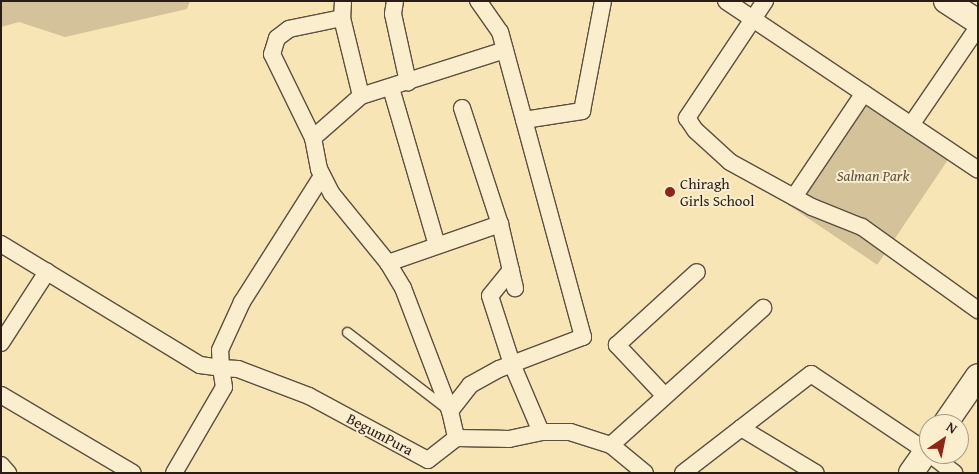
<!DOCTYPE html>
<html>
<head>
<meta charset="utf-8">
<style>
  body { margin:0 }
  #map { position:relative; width:979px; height:474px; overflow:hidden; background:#f7e5b5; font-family:"Gentium Book Plus",serif }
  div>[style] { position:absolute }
  .green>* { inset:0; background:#d4c39a; transform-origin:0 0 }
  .roads { filter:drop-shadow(1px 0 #5d4f3f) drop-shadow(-1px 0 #5d4f3f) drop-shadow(0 1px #5d4f3f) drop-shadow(0 -1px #5d4f3f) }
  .lane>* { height:9px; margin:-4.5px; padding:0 4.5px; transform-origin:4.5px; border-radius:4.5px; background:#faeecf }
  .street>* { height:16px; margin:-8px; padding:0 8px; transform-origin:8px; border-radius:8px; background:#faeecf }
  .secondary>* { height:24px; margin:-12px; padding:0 12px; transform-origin:12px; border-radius:12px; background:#faeecf }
  .dots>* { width:14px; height:14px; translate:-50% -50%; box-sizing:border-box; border:2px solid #faeecf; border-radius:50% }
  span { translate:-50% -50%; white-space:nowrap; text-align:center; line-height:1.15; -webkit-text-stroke:4px #faeecf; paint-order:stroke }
  .park-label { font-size:15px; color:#5d4f3f; font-style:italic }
  .poi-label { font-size:15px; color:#2a1d18 }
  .left { translate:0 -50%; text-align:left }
  .street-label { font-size:15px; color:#2a1d18 }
  .frame { position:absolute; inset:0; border:2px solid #2a1d18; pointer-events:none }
  .north { position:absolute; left:919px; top:414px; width:50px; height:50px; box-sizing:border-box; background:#faeecf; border:1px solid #a79a86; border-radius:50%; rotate:34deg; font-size:14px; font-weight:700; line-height:20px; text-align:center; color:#2a1d18 }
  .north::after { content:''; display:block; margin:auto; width:18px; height:22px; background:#8f2418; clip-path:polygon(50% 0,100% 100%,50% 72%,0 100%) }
</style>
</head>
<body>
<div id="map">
  <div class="green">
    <i style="clip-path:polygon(1px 1px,190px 1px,187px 9px,65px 37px,19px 22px,1px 27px)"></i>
    <i style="left:864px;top:93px;width:107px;height:135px;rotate:34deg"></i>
  </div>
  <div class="roads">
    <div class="lane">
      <i style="left:347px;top:332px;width:125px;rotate:37.5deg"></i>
    </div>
    <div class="street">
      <i style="left:343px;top:1px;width:17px;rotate:93deg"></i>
      <i style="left:342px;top:18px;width:54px;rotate:168.3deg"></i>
      <i style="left:289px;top:29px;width:15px;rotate:143deg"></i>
      <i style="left:277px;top:38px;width:17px;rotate:107deg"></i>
      <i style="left:272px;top:54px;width:93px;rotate:64deg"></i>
      <i style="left:313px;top:138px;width:32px;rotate:79deg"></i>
      <i style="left:319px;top:169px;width:28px;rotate:63deg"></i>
      <i style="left:332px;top:194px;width:89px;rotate:50.9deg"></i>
      <i style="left:388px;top:263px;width:29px;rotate:59deg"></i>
      <i style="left:403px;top:288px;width:132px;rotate:69.1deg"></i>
      <i style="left:450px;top:411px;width:28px;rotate:77deg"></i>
      <i style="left:395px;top:1px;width:13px;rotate:99deg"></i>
      <i style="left:393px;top:14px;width:70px;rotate:77.6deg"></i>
      <i style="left:726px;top:1px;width:303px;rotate:33.8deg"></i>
      <i style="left:765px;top:1px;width:141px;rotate:123.7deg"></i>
      <i style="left:687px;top:118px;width:14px;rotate:56deg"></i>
      <i style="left:695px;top:130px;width:47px;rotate:42.4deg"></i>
      <i style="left:730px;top:162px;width:94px;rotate:28.8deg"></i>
      <i style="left:812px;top:207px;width:54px;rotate:21.8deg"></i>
      <i style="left:862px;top:227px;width:143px;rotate:35.6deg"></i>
      <i style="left:342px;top:18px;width:80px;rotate:76.3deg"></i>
      <i style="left:391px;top:88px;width:164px;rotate:73.7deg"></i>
      <i style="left:462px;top:108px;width:122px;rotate:71.9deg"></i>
      <i style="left:500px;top:224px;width:66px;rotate:76.8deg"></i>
      <i style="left:524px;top:120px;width:59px;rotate:-8.8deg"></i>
      <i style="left:582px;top:111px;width:112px;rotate:-79.2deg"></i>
      <i style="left:911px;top:125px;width:119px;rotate:-55.6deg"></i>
      <i style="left:313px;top:138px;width:64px;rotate:-41.2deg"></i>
      <i style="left:361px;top:96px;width:151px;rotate:-17.7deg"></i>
      <i style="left:794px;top:197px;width:125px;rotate:-56.1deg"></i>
      <i style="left:1px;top:244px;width:233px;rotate:31.3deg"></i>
      <i style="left:200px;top:365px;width:21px;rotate:8deg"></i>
      <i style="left:221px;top:368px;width:18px;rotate:-93deg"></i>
      <i style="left:220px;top:350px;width:53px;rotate:-65.4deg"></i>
      <i style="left:242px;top:302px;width:149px;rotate:-57.6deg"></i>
      <i style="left:388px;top:263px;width:119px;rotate:-19.2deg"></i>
      <i style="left:511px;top:270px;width:33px;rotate:129deg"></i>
      <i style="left:490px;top:296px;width:71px;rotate:72.1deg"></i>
      <i style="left:512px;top:364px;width:74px;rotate:66.9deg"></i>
      <i style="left:1px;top:343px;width:85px;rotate:-57.1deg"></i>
      <i style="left:1px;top:395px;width:153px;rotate:30.6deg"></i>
      <i style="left:664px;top:395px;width:69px;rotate:-133.2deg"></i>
      <i style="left:617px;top:345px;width:108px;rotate:-42.4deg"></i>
      <i style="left:450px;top:411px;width:33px;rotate:-52deg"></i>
      <i style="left:470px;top:385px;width:33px;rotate:-29deg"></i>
      <i style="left:499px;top:369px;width:90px;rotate:-20.9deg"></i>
      <i style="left:583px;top:337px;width:316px;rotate:-105.2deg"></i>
      <i style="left:500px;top:32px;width:38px;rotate:-125deg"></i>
      <i style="left:741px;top:428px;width:87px;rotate:31deg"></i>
      <i style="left:611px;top:445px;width:205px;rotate:-42deg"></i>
      <i style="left:930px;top:454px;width:31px;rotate:38deg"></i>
      <i style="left:1px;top:465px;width:11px;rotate:49deg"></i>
      <i style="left:174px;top:473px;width:99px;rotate:-59.8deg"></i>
      <i style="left:224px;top:387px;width:19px;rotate:-99deg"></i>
      <i style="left:221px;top:368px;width:17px;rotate:3deg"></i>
      <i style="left:238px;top:369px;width:76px;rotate:20.8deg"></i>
      <i style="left:309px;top:396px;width:135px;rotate:28.3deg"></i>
      <i style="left:428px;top:460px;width:36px;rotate:-38deg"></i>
      <i style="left:456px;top:438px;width:53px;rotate:1.1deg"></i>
      <i style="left:509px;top:439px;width:33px;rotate:-12deg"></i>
      <i style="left:541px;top:432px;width:29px"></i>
      <i style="left:570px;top:432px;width:43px;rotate:17.6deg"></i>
      <i style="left:611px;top:445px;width:44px;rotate:39.5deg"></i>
      <i style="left:683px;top:473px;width:162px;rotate:-37.7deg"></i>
      <i style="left:811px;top:374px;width:142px;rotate:33.8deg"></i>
    </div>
    <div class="secondary">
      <i style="left:946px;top:1px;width:38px;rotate:33deg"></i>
      <i style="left:945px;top:424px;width:58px;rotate:-55.5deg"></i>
      <i style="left:911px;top:473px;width:32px;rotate:-55deg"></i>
    </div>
  </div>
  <div class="dots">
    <i style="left:670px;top:192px;background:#8f2418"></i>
  </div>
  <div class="park-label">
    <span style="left:873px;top:176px">Salman Park</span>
  </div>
  <div class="poi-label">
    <span class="left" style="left:680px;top:192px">Chiragh<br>Girls School</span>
  </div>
  <div class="street-label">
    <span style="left:380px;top:434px;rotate:28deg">BegumPura</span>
  </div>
  <div class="frame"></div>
  <div class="north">N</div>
</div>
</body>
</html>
